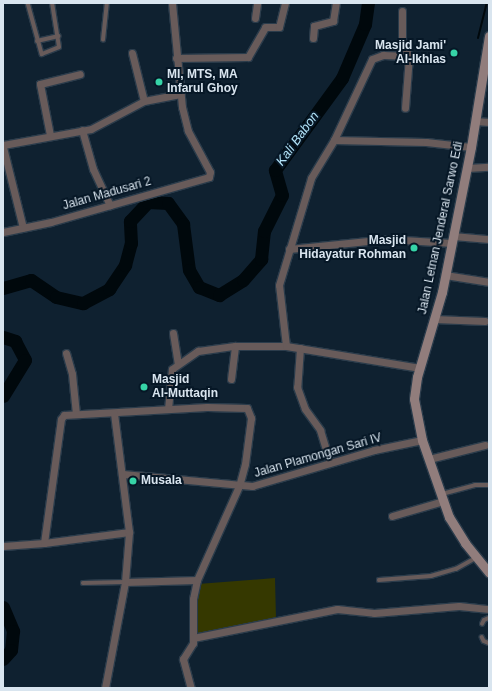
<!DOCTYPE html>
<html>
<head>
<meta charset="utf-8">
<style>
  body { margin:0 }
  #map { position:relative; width:492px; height:691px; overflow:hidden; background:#0f2130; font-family:Helvetica,sans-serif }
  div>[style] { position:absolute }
  .green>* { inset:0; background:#353800 }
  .stream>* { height:2px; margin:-1px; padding:0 1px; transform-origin:1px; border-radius:1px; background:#00080c }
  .river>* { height:13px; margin:-6.5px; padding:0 6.5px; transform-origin:6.5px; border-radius:6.5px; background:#00080c }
  .roads { filter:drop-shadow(1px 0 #2b3c4b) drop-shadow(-1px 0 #2b3c4b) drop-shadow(0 1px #2b3c4b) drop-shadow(0 -1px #2b3c4b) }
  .lane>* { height:3.5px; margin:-1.75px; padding:0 1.75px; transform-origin:1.75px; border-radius:1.75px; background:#685b5a }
  .street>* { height:7px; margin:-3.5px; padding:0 3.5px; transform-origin:3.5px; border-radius:3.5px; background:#685b5a }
  .secondary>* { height:9px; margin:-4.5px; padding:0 4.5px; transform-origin:4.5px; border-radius:4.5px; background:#917d7c }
  .dots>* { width:11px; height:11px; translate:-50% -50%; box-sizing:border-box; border:2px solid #061726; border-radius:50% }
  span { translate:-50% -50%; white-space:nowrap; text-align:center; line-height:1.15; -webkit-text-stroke:4px #061726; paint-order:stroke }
  .poi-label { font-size:12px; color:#d9e5ef; font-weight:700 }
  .right { translate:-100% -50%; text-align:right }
  .left { translate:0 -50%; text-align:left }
  .street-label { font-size:12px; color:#d9e5ef }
  .water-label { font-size:13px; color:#b2e3f8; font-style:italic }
  .frame { position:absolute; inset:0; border:4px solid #d9e5ef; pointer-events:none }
</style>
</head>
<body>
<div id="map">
  <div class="green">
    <i style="clip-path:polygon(275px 578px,276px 619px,194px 635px,198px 584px)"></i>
  </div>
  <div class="stream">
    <i style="left:478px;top:38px;width:36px;rotate:-76deg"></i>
  </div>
  <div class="river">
    <i style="left:3px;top:288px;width:29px;rotate:-16deg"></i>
    <i style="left:31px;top:280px;width:30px;rotate:34deg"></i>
    <i style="left:56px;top:297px;width:28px;rotate:13deg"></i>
    <i style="left:83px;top:303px;width:30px;rotate:-28deg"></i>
    <i style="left:109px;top:289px;width:29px;rotate:-56deg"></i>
    <i style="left:125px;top:265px;width:23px;rotate:-75deg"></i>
    <i style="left:131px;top:243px;width:22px;rotate:-93deg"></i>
    <i style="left:130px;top:221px;width:26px;rotate:-47deg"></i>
    <i style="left:148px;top:202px;width:20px;rotate:3deg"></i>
    <i style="left:168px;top:203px;width:26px;rotate:54deg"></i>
    <i style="left:183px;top:224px;width:46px;rotate:82.6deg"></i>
    <i style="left:189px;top:270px;width:20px;rotate:60deg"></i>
    <i style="left:199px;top:287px;width:22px;rotate:22deg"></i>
    <i style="left:219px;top:295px;width:28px;rotate:-32deg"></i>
    <i style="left:243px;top:280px;width:28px;rotate:-49deg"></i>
    <i style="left:261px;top:259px;width:28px;rotate:-84deg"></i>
    <i style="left:264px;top:231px;width:40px;rotate:-63.4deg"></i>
    <i style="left:282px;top:195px;width:26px;rotate:-106deg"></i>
    <i style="left:275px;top:170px;width:114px;rotate:-53.9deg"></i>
    <i style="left:342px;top:78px;width:59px;rotate:-66.9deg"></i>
    <i style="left:365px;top:24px;width:21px;rotate:-82deg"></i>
    <i style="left:3px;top:337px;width:13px;rotate:18deg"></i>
    <i style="left:15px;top:341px;width:21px;rotate:62deg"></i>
    <i style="left:25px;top:360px;width:42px;rotate:121.4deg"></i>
    <i style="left:3px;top:607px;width:26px;rotate:67deg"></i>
    <i style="left:13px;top:631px;width:19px;rotate:96deg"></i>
    <i style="left:11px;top:650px;width:12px;rotate:132deg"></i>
  </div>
  <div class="roads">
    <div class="lane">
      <i style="left:28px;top:3px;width:53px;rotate:74.6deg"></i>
      <i style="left:42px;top:54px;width:18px;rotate:-22deg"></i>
      <i style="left:59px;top:47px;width:45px;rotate:-99deg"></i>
      <i style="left:103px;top:40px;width:37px;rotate:-84deg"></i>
      <i style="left:37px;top:41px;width:22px;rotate:-13deg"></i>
      <i style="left:442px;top:494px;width:34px;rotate:-15deg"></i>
      <i style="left:475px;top:485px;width:14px"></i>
      <i style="left:379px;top:580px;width:52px;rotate:-4.4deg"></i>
      <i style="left:431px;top:576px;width:26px;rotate:-16deg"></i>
      <i style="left:456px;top:569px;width:23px;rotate:-29deg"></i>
      <i style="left:83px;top:583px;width:42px;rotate:-1.4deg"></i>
      <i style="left:482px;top:624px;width:4px;rotate:-63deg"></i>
      <i style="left:484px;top:620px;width:5px;rotate:-22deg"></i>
      <i style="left:482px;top:637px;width:4px;rotate:63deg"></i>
      <i style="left:484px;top:641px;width:5px;rotate:22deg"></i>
    </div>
    <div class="street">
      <i style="left:402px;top:11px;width:31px;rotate:90deg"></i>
      <i style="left:402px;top:42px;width:16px;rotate:63deg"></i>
      <i style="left:409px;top:56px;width:52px;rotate:94.4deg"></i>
      <i style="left:255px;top:18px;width:15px;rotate:-82deg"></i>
      <i style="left:313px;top:38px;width:12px;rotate:-85deg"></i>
      <i style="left:314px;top:26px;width:20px;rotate:-15deg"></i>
      <i style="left:333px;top:21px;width:18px;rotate:-81deg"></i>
      <i style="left:132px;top:53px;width:49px;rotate:76deg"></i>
      <i style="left:176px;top:58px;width:72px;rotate:-0.8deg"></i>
      <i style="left:248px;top:57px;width:34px;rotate:-60deg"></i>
      <i style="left:265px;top:27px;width:14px"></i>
      <i style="left:279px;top:27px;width:25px;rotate:-76deg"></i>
      <i style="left:475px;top:121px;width:14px;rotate:4deg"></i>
      <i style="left:82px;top:130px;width:41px;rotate:74.2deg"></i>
      <i style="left:93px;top:169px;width:40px;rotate:65deg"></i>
      <i style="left:50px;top:135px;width:52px;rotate:-101.1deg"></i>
      <i style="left:40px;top:84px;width:41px;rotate:-14deg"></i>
      <i style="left:334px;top:140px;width:92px;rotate:1.2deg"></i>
      <i style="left:426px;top:142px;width:45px;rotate:6.3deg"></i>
      <i style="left:3px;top:145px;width:89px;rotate:-10.3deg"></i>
      <i style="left:91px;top:129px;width:60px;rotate:-27.8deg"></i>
      <i style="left:144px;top:101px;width:37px;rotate:-11deg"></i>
      <i style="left:3px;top:147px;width:83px;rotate:76.1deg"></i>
      <i style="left:467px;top:168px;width:22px;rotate:-3deg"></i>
      <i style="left:3px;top:232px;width:49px;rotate:-11.8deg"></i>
      <i style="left:51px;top:222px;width:164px;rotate:-15.9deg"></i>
      <i style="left:209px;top:177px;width:5px;rotate:-79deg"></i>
      <i style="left:210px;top:172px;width:47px;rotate:-118.2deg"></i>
      <i style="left:188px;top:131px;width:25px;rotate:-104deg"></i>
      <i style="left:182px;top:107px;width:104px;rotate:-95.5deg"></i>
      <i style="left:453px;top:236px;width:36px;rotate:5deg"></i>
      <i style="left:289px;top:249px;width:99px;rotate:-5.8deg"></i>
      <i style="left:387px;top:239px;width:65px;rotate:3.5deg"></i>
      <i style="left:445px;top:275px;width:45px;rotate:9deg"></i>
      <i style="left:434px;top:319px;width:51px;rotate:2.2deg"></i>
      <i style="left:173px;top:333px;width:30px;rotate:81deg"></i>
      <i style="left:286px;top:346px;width:61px;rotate:-96.5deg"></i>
      <i style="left:279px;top:285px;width:112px;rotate:-73.3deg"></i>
      <i style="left:311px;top:178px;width:44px;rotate:-58.8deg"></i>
      <i style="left:334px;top:140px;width:89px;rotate:-64.9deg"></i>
      <i style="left:372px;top:59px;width:12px;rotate:-20deg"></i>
      <i style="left:383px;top:55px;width:26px;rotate:2deg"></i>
      <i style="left:300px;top:348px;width:39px;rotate:94deg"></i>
      <i style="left:297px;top:387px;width:23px;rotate:70deg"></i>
      <i style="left:305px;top:409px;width:26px;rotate:54deg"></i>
      <i style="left:320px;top:430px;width:34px;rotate:73deg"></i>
      <i style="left:66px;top:353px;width:22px;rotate:74deg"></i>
      <i style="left:72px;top:374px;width:40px;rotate:84.3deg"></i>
      <i style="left:231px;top:379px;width:33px;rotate:-83deg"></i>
      <i style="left:168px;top:409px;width:40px;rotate:-84.3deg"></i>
      <i style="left:172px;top:369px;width:32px;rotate:-35deg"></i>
      <i style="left:198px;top:351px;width:37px;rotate:-8deg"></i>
      <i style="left:235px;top:346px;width:51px"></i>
      <i style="left:286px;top:346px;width:136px;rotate:9.3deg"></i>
      <i style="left:429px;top:459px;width:58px;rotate:-14deg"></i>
      <i style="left:123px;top:474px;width:130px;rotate:5.3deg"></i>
      <i style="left:252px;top:486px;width:127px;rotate:-16.4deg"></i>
      <i style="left:374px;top:450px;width:49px;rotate:-11.8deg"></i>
      <i style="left:392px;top:516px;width:53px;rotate:-16.4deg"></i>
      <i style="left:44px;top:543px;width:125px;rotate:-82.2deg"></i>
      <i style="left:61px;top:419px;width:5px;rotate:-53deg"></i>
      <i style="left:64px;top:415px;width:143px;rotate:-3.2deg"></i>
      <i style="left:207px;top:407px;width:40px;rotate:1.4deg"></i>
      <i style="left:247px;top:408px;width:11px;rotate:68deg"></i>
      <i style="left:251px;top:418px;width:46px;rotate:97.4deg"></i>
      <i style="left:245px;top:464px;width:23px;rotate:105deg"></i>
      <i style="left:239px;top:486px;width:103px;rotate:114.1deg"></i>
      <i style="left:197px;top:580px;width:19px;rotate:102deg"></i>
      <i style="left:193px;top:599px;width:44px;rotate:90deg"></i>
      <i style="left:193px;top:643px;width:19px;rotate:122deg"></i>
      <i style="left:183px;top:659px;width:30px;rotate:75deg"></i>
      <i style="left:3px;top:546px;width:41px;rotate:-4.2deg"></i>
      <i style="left:44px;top:543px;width:86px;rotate:-7.4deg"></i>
      <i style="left:125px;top:582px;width:72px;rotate:-1.6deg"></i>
      <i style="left:193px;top:638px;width:147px;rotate:-11.4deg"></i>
      <i style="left:337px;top:609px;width:37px;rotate:6deg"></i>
      <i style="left:374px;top:613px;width:85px;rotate:-4.7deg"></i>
      <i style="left:459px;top:606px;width:30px;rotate:6deg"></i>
      <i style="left:105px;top:688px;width:108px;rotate:-79.3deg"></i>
      <i style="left:125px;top:582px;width:50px;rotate:-85.4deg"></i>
      <i style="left:129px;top:532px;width:120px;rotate:-97.2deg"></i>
    </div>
    <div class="secondary">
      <i style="left:489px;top:36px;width:112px;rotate:99.2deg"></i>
      <i style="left:471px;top:147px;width:148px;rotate:101.3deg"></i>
      <i style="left:442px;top:292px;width:89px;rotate:106.4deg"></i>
      <i style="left:417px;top:377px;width:22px;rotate:98deg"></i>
      <i style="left:414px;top:399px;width:42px;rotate:79deg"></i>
      <i style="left:422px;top:440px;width:82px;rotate:70.7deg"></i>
      <i style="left:449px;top:517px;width:31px;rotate:58deg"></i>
      <i style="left:465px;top:543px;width:38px;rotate:51deg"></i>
    </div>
  </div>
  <div class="dots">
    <i style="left:454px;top:53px;background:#36d4a7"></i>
    <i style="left:159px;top:82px;background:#36d4a7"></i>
    <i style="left:414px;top:248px;background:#36d4a7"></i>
    <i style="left:144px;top:387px;background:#36d4a7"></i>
    <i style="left:133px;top:481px;background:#36d4a7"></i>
  </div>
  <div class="poi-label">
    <span class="right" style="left:446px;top:53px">Masjid Jami'<br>Al-Ikhlas</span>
    <span class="left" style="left:167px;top:82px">MI, MTS, MA<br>Infarul Ghoy</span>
    <span class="right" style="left:406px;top:248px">Masjid<br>Hidayatur Rohman</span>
    <span class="left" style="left:152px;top:387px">Masjid<br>Al-Muttaqin</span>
    <span class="left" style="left:141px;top:481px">Musala</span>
  </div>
  <div class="street-label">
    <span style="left:107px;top:194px;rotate:-16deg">Jalan Madusari 2</span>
    <span style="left:441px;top:228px;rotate:-78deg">Jalan Letnan Jenderal Sarwo Edi</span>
    <span style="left:318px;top:456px;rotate:-16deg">Jalan Plamongan Sari IV</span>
  </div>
  <div class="water-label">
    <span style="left:298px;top:139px;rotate:-54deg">Kali Babon</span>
  </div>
  <div class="frame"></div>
</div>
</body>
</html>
